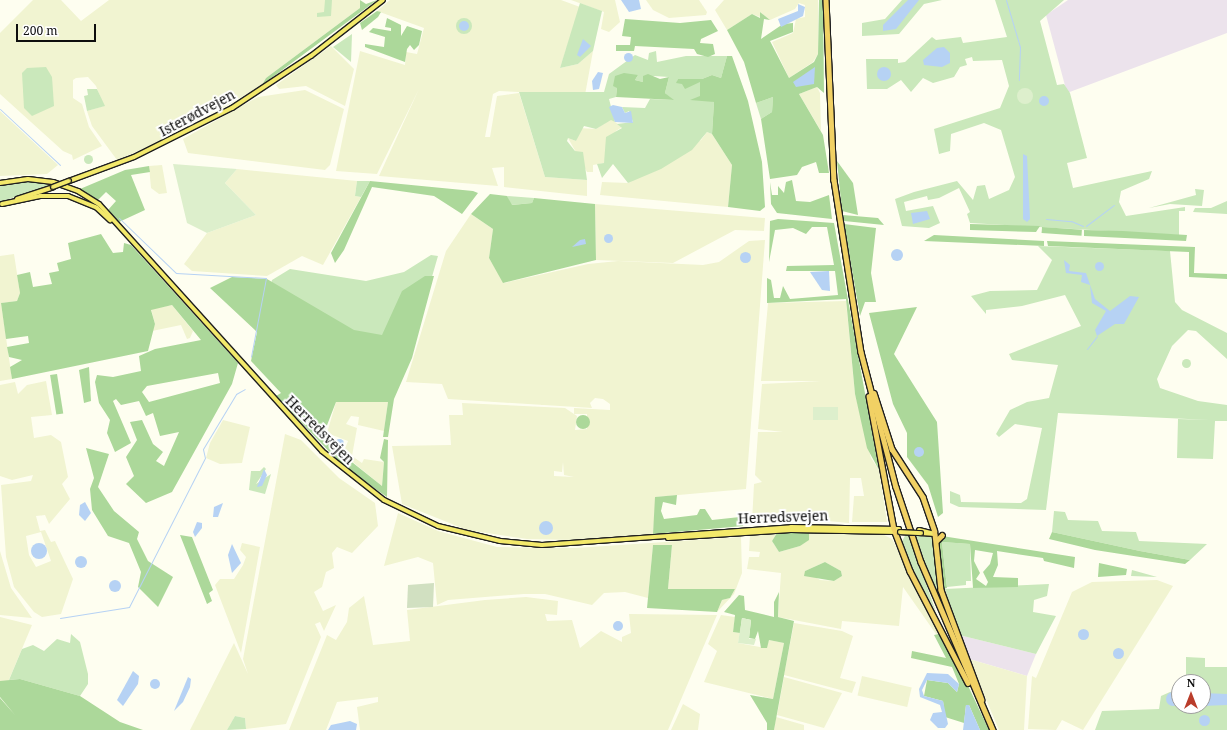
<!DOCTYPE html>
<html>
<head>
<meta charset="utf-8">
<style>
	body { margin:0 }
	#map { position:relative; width:1227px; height:730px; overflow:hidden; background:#fefef0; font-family:"Noto Serif",serif }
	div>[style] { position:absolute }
	.industrial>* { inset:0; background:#ece3ec }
	.farmland>* { inset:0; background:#f1f4d1; transform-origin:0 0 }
	.green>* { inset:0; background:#cae8bb }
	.round { border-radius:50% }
	.forest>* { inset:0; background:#acd89a; transform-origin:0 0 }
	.cemetery>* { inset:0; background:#d1e0c1 }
	.pitch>* { inset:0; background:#ddefcc; transform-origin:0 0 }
	.water>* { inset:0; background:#b6d2f4 }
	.stream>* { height:1px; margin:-0.5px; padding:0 0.5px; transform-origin:0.5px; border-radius:0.5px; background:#b6d2f4 }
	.roads { filter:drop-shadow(1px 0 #1f1f1f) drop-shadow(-1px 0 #1f1f1f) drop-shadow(0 1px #1f1f1f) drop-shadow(0 -1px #1f1f1f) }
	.primary>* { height:4px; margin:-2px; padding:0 2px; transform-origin:2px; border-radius:2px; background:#f3e96b }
	.trunk>* { height:4.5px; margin:-2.25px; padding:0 2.25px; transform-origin:2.25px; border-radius:2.25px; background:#f1d164 }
	.bridges { filter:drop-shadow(1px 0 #1f1f1f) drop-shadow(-1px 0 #1f1f1f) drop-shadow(0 1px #1f1f1f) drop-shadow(0 -1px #1f1f1f) }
	.primary-bridge>* { height:4px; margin:-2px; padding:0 2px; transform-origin:2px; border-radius:2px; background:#f3e96b }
	span { translate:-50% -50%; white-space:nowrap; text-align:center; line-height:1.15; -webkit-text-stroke:4px #fff; paint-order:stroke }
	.street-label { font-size:14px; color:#0e0e0e }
	.north { position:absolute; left:1171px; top:674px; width:40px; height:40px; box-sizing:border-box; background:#fff; border:1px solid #9f9f9f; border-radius:50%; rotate:0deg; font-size:11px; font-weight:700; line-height:16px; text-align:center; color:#0e0e0e }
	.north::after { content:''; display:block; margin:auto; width:14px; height:18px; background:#ba3d2b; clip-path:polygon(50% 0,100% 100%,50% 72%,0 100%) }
	.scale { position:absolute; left:16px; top:24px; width:80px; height:18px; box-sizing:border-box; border:2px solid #0e0e0e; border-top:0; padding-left:5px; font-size:12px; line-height:14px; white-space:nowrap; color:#0e0e0e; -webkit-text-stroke:3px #fff; paint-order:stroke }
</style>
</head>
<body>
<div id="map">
	<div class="industrial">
		<div style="clip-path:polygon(1068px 0,1227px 0,1227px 33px,1067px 93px,1046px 15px)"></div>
		<div style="clip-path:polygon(959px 635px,1036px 654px,1027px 676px,969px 659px)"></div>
	</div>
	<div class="farmland">
		<div style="clip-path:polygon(33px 0,61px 0,81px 21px,109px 0,360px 0,360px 8px,266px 78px,262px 85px,221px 109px,211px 103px,208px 112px,171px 128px,166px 139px,117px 160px,92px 126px,87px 111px,104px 106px,96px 86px,88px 77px,76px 78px,73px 80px,73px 98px,82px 104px,89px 127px,102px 146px,73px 160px,72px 155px,63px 151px,0 94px,0 33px)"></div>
		<div style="clip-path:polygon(390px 0,561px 0,580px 7px,560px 68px,578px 64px,593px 51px,585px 95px,499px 91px,493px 94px,485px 137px,490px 137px,497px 96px,519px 93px,545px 177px,587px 180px,587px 196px,504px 187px,504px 167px,492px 168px,498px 186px,379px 176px,419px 89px,377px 174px,336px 171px,360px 51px,405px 65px,406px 52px,417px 54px,424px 28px,377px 11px)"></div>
		<div style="clip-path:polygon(571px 0,615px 0,620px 22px,609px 32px,601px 29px,604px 12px)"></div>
		<div style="clip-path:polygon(646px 0,699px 0,707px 12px,706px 15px,669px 18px,653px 10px)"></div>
		<div style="clip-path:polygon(724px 0,818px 0,818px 54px,813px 62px,789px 78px,772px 42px,793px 33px,796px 19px,805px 17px,805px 5px,799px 3px,795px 9px,770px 20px,760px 12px,760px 17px,752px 14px,727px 30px,715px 10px)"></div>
		<div style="clip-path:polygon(331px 46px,354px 69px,345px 106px,306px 86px,279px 89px,276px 85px)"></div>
		<div style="clip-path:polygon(817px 87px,820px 93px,821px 131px,799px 94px)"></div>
		<div style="clip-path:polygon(305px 90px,344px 109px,330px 165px,325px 170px,188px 153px,183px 139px,258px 97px)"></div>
		<div style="clip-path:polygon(0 111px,58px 165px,47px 174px,0 176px)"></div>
		<div style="clip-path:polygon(611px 119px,622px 127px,616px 131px,604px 163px,593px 165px,593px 172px,587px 172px,568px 138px,576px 141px,580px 128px,596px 129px)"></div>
		<div style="clip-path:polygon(707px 132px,712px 134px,732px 165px,728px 207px,600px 195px,602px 182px,628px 183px,701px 140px)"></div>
		<div style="clip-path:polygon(162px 165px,167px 193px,159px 194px,151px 188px,149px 166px)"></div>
		<div style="clip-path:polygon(237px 169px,357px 181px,355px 196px,361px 197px,323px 265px,302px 256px,267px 276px,192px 271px,184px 264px,207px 233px,256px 215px,225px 183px)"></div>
		<div style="clip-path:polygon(595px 204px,765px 218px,764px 231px,735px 230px,673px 263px,596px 260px)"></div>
		<div style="clip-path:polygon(evenodd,471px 214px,493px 229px,489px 258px,504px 283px,588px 264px,618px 261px,703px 265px,719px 262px,749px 241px,765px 240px,746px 489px,656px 497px,653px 534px,574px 540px,527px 539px,467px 530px,402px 504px,392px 446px,451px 445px,449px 415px,463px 415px,462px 403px,565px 408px,577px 416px,575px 430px,587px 429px,587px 414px,574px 414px,574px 408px,610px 410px,610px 404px,603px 399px,595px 398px,590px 403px,592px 408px,448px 399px,442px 384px,406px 382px,446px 251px,471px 214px,563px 462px,564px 475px,574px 477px,554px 476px,554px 471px,562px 472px,563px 462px)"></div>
		<div style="clip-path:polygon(14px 254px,20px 293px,17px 301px,1px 303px,12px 379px,0 381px,0 256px)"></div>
		<div style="clip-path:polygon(846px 301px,855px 394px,871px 458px,879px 470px,887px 522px,852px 522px,854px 496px,864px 496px,861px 478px,850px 478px,849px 523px,786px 517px,752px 522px,754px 484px,762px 482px,755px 475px,758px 432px,783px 432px,758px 429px,762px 384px,821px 381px,761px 381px,768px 303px)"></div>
		<div style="clip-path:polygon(172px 305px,193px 331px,190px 338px,187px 339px,181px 325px,152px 331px,155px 324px,151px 309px)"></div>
		<div style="clip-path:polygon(evenodd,46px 381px,52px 415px,31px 417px,34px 438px,51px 435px,61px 442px,68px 477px,62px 484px,70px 499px,49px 524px,45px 515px,36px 516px,40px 531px,45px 530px,51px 542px,55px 541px,73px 579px,61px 614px,42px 617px,34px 612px,14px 587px,6px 557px,1px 485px,31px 481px,33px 475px,12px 480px,0 476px,0 385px,15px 382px,18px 394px,27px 385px,46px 381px,41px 532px,51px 561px,36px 567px,29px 555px,26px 536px,41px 532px)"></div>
		<div style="clip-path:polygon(336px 402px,388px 402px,384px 431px,358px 425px,359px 417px,351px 416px,346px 424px,357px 428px,352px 456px,362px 463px,364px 459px,384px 462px,382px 486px,343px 454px,348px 441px,327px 433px)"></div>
		<div style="clip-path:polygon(223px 420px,250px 427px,242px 463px,220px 464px,206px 458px,210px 443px)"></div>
		<div style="clip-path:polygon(285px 434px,301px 440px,339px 478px,375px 503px,378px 526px,352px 553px,337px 547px,332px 553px,334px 568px,326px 572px,322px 587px,314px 592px,323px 611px,336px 605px,324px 631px,320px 622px,315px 624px,321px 637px,286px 724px,246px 729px,245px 718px,235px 716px,227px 730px,190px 730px,234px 643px,248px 674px,243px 659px)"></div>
		<div style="clip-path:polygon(398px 513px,438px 531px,497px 547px,575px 548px,741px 537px,742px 573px,734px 594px,717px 612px,722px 600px,730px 598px,735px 589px,668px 589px,672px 545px,653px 545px,648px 598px,625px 592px,604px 593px,592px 605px,545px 594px,524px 594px,448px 600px,437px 605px,433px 563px,418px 557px,384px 566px)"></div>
		<div style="clip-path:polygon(evenodd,809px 532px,884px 535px,892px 539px,940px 633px,936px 634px,903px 587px,899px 626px,842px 621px,841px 629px,778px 617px,781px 573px,747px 569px,749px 557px,759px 557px,760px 552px,749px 551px,750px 535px,777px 533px,772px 541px,779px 552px,800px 546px,809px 532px,825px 562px,841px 571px,842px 576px,834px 581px,820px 580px,805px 571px,825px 562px)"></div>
		<div style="clip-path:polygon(242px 543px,260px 547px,241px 653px,215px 585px,220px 579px,234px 579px,243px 565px,246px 557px,240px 550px)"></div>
		<div style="clip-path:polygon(0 551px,11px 588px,32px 618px,0 615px)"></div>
		<div style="clip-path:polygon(1157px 580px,1173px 586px,1083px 730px,1062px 720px,1056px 730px,1028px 729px,1032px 676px,1036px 678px,1072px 592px,1092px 582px)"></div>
		<div style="clip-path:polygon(364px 596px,373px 645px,410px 641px,407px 610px,485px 600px,526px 597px,558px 601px,557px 615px,545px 614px,547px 621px,572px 620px,580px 648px,601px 631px,622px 642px,622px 637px,631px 633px,629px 614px,717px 615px,668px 730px,360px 730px,357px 707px,378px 702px,378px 697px,337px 702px,326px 730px,289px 730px,327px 635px,336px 640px,347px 622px,349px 608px)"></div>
		<div style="clip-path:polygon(721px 615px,735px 617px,733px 632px,740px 633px,738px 643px,766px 648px,769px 640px,784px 643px,773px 699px,704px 682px,717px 651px,708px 644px)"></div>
		<div style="clip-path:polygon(0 617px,32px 625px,8px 682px,0 681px)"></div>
		<div style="clip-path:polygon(794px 623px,842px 631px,853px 636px,840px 678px,856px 682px,852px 693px,784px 675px)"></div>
		<div style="clip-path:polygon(969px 659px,1027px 676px,1024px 730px,999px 730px)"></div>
		<div style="left:862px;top:676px;width:51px;height:20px;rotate:13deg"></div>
		<div style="clip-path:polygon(784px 677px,842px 693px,824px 728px,777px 715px)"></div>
		<div style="clip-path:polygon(683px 704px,700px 714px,698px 730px,671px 730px)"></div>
		<div style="clip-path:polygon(776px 717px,804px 725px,804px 730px,774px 730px)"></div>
	</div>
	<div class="green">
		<div style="clip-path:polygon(325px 0,332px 0,331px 16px,317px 17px,317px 13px,324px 12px)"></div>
		<div style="clip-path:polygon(902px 0,942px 0,924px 4px,899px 34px,862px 36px,862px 23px,885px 19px)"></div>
		<div style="clip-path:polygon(995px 0,1064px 0,1040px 21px,1057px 85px,1064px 84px,1070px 93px,1087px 158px,1067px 163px,1073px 188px,1152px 171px,1149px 179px,1121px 191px,1119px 202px,1126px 216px,1185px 207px,1185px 211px,1179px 211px,1179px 235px,970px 223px,967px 214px,970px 212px,959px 188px,939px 198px,928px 200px,927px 196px,904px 202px,906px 211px,933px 206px,940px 223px,929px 228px,902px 226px,895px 199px,914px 192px,957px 181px,973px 200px,977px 186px,985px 185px,989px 199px,1009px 190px,1015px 177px,1001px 130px,984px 123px,951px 134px,950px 151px,939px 154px,934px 129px,1000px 108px,1009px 86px,1002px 60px,973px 61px,972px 57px,965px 59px,967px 65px,960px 67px,954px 77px,933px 83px,923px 78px,911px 92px,901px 80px,887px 89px,867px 89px,866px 59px,898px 59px,898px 63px,905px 62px,932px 37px,936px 40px,961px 37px,963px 43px,1007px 37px)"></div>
		<div style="clip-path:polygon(580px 3px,602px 11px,593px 51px,578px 64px,560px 68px)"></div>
		<div class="round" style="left:456px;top:18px;width:16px;height:16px"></div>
		<div style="clip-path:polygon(352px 34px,351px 62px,333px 47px)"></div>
		<div style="clip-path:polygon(656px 51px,657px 62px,686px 56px,727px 56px,721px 78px,712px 75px,702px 79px,678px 79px,677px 83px,700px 82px,700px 96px,714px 102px,712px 134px,707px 132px,692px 150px,661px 169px,628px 183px,613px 164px,602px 178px,597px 164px,604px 163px,606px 137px,622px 128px,617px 124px,633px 122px,629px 111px,625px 113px,622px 107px,645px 108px,650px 99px,673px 100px,665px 93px,669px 77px,654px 76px,643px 82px,635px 80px,638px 75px,617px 88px,616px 97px,609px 99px,615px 122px,611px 120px,596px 129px,584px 126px,576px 141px,568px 138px,567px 141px,575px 151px,583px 152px,587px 180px,545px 177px,519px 92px,604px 92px,609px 74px,635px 55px,648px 60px,649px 53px)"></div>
		<div style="clip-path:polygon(46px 67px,52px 77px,54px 106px,32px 116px,24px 108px,22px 73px,27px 68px)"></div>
		<div style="clip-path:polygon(87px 89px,97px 89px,105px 106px,87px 111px,84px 96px,88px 95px)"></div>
		<div style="clip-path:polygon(773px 97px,772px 112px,761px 119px,756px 103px)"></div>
		<div class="round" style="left:83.5px;top:154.5px;width:9px;height:9px"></div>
		<div style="clip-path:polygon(28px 181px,51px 185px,0 202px,0 186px)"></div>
		<div style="clip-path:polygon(357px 181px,370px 181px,361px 197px,355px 196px)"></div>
		<div style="clip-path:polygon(1195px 189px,1204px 190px,1202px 206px,1170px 204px,1149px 208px,1196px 195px)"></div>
		<div style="clip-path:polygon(507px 196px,534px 198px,532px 203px,511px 205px)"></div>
		<div style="clip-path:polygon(1227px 201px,1227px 214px,1193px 212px,1195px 208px,1211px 208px)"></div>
		<div style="clip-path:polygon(1038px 246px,1170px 251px,1175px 302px,1182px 310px,1227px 333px,1227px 359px,1196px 331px,1188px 330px,1172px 346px,1157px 379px,1160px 388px,1198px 401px,1227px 405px,1227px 421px,1215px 421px,1213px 459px,1177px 458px,1178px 419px,1210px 420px,1058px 413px,1046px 510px,959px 507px,950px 503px,950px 491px,960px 495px,961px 502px,1021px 503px,1027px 499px,1042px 428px,1015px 424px,999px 437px,996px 434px,1010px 410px,1027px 402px,1049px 398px,1058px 365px,1012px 360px,1009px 354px,1081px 326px,1065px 295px,1022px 306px,986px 310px,986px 314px,971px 296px,990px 291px,1037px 290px,1052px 260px)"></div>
		<div style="clip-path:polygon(431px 255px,438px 256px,403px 377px,255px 362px,272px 280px,290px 269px,366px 281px,404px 272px)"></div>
		<div class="round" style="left:1181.5px;top:358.5px;width:9px;height:9px"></div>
		<div style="clip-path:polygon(264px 467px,266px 469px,256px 484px,271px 474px,265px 494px,249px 490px,251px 471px,260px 471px)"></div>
		<div style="clip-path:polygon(1054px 511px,1065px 512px,1068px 520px,1098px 521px,1102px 531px,1136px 532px,1139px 541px,1207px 544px,1190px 560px,1140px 551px,1052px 532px)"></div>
		<div style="clip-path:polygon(906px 534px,909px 536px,936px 612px,907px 560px,901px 543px)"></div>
		<div style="clip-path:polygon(915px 535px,932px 537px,942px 604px,934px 589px)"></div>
		<div style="clip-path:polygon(942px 542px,970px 544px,971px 581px,966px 581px,966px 585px,947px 587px)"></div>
		<div style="clip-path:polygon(1132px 570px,1157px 577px,1131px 576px)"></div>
		<div style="clip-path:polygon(1049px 584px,1047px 596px,1034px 600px,1033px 612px,1056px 616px,1036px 654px,959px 635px,945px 589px)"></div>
		<div style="clip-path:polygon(71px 634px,80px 642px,88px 674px,88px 684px,80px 696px,20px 679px,9px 680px,22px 649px,33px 645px,44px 651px,57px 639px,70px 643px)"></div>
		<div style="clip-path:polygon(1186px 657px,1205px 658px,1205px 667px,1227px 667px,1227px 730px,1095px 730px,1102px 711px,1159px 709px,1161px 696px,1170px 692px,1179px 691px,1179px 706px,1203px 706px,1203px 682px,1186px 682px)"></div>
		<div style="clip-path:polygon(235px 716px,245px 718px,246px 729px,227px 730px)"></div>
	</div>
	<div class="forest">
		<div style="clip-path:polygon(360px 0,366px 4px,377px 0,262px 85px,266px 78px,360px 8px)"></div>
		<div style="clip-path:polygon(819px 0,823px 0,824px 93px,817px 87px,799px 94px,823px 135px,829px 173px,819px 173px,816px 162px,802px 167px,797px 175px,770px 179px,761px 119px,772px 112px,773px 97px,756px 103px,744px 62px,727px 30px,752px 14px,760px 18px,760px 12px,770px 20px,764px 19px,761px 39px,783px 24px,793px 23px,793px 32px,770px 41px,789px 78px,814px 62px,818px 54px)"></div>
		<div style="clip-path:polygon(377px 11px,381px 12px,378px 17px,362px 30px,360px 23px)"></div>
		<div style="clip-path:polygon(387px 18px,401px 25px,401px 36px,407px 26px,422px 31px,419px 45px,414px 50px,410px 45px,407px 49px,405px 62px,365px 47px,365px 44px,384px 47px,385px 37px,369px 32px,373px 28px,391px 31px,391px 28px,385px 27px)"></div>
		<div style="clip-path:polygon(625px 19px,680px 23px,711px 20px,718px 31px,701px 39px,700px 43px,713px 44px,715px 54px,708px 57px,697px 54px,694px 49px,635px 46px,634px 51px,616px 51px,616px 45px,630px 45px,631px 37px,622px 36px)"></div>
		<div style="clip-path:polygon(727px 56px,732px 56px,748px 101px,762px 162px,765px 207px,760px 211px,728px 207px,732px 165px,712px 134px,714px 102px,690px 100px,700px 96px,700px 82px,685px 89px,682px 84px,676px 83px,678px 79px,702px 79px,712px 75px,721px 78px)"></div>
		<div style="clip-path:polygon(624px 73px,638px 75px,635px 80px,643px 82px,643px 76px,648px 74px,660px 79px,669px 77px,665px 93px,674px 100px,616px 97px,617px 88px,613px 86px,615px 76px)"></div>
		<div style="clip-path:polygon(837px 161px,853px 183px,858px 215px,842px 211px)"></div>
		<div style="clip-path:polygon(149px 166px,150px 172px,131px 175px,145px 210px,119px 222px,108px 210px,116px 201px,106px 192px,98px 200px,80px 189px,125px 170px)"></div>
		<div style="clip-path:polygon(792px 180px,796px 201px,810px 202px,829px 195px,832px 219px,777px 213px,771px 204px,770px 182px,772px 195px,778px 195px,778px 186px,784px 193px,786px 182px)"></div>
		<div style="clip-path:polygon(370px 181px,473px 191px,478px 193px,462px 214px,434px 196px,372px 187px,344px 250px,335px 263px,331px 253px)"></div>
		<div style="clip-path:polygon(490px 194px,507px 196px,512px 205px,532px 203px,534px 198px,595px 204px,596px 260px,503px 283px,489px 258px,493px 229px,471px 214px)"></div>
		<div style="clip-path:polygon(843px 215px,878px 218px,884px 225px,844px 221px)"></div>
		<div style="clip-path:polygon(778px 219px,834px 223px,879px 470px,867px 448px,855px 394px,846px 299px,767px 303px,767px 278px,771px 280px,774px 298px,780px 298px,783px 286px,790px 299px,838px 295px,835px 271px,786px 271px,787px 266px,834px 265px,827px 227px,812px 227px,806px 234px,793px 228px,775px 230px,769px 262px,770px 221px)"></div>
		<div style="clip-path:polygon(844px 224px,876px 228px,871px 273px,876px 302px,865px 302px,860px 316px)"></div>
		<div style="clip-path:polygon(970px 224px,1007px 225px,1040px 226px,1036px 232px,970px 230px)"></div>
		<div style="left:1042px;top:227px;width:40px;height:6px;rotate:4deg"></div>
		<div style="clip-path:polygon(1084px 230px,1123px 231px,1187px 235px,1186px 241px,1084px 236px)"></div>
		<div style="clip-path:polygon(evenodd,101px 234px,113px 253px,123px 252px,124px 243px,131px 245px,238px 363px,232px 384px,172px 492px,146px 503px,126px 484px,134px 476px,126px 457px,137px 440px,130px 422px,142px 420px,153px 444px,163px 452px,156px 461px,164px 466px,179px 432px,160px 436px,153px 413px,146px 416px,139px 401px,121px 405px,116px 399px,113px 401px,131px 443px,115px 452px,107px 433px,110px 420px,99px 403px,95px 382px,97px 375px,113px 377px,141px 371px,139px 356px,155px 349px,201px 340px,172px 305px,151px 310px,155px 324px,148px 351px,12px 379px,10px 367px,22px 360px,9px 357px,7px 347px,29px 343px,28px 336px,6px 339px,1px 303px,17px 301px,20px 293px,17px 275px,30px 272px,33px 287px,52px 284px,49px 273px,59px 271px,57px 263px,71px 259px,68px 243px,101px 234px,218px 373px,220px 383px,149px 402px,142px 392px,147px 386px,218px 373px)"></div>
		<div style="clip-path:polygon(934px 235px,1044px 241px,1044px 246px,924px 241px)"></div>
		<div style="clip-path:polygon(1047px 241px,1195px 247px,1194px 273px,1227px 274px,1227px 279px,1189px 277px,1189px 252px,1048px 246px)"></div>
		<div style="clip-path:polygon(425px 276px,434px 276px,412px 358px,394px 399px,388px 437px,383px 437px,388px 402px,336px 402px,324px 433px,333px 447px,382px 486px,384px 462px,380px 458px,384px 439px,388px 440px,387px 497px,344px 467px,276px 396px,281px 393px,251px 361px,257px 332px,210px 288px,232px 277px,267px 279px,354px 330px,382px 335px,402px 291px)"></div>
		<div style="clip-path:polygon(917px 307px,894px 354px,937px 422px,943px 513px,938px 517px,928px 485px,907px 457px,907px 433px,893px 404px,869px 313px)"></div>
		<div style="clip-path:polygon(89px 367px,91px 401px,84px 403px,79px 370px)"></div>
		<div style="left:57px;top:374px;width:40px;height:7px;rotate:81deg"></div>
		<div class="round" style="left:576px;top:415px;width:14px;height:14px"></div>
		<div style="clip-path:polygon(86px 448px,109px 454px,98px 487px,114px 511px,139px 532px,137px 539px,148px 561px,173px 577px,158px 607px,138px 587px,141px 572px,129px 543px,108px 536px,92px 510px,90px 489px,94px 478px)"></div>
		<div style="clip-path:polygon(677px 495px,676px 505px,663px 502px,661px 511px,664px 519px,697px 515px,700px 509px,705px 509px,712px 520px,740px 517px,746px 513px,743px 526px,653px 534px,655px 497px)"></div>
		<div style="clip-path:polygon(809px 532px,809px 540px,800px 546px,779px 552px,772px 541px,777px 533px)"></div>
		<div style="clip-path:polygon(1052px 532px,1140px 551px,1190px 560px,1185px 564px,1095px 550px,1049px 539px)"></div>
		<div style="clip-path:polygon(180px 535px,192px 537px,213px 590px,209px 593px,212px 601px,207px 604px)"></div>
		<div style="clip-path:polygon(evenodd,942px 536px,1075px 557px,1074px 568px,1044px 561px,1043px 558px,997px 551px,998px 565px,993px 577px,1018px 578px,1018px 587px,973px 588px,970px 544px,942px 542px,947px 588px,942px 589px,938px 542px,942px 536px,975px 550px,993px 553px,990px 564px,983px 572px,988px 582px,986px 586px,976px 579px,980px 573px,974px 561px,975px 550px)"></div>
		<div style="clip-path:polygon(653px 545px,672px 545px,668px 589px,735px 589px,730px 598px,722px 600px,717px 612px,647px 608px)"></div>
		<div style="clip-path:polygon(825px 562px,841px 571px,842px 576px,834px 581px,804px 576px,805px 571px)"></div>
		<div style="clip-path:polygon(1099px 563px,1127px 569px,1126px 575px,1098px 577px)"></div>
		<div style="clip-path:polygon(779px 592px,778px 617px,794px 621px,774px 730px,767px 730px,767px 723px,750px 695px,773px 699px,784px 643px,769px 640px,767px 648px,761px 648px,758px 631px,755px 639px,749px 638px,751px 620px,742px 618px,740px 633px,733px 632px,735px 615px,724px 612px,739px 595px,744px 596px,745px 610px,774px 617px,774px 602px)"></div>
		<div style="clip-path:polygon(943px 633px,989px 730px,980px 730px,969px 705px,966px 705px,964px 723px,945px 717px,943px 701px,924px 696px,927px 680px,948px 683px,957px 692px,959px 684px,952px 667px,911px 658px,912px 651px,946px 658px,934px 635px)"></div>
		<div style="clip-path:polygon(20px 679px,80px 696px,120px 722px,143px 730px,0 730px,0 698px,15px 715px,0 697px,0 681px)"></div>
	</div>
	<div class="cemetery">
		<div style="clip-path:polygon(434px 583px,433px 607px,407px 608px,408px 585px)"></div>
	</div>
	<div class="pitch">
		<div class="round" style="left:1017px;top:88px;width:16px;height:16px"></div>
		<div style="clip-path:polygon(173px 164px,237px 169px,225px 183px,256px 215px,207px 233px,187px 223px)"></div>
		<div style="left:813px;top:407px;width:25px;height:13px"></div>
		<div style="clip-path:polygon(742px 618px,751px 620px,749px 639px,756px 639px,754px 645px,738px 643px)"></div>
	</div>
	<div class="water">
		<div style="clip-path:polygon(621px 0,639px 0,641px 9px,629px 12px)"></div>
		<div style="clip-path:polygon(908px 0,919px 0,896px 29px,883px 31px,883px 25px)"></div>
		<div style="clip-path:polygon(798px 4px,805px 7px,803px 16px,781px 27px,778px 19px,798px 11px)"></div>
		<div class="round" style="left:459px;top:21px;width:10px;height:10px"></div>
		<div style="clip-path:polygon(583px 39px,591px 46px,580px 57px,577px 55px)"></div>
		<div style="clip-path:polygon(944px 47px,950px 53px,950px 63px,942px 67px,924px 65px,923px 60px,937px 48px)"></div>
		<div class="round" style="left:623.5px;top:52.5px;width:9px;height:9px"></div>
		<div class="round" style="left:877px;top:67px;width:14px;height:14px"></div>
		<div style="clip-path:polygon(815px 67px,814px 84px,796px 87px,793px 82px)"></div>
		<div style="clip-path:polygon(598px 72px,603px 73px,599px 89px,593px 90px,592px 81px)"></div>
		<div class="round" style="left:1039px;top:96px;width:10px;height:10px"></div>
		<div style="clip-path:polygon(613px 105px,622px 107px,625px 113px,631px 111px,633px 123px,615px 122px,609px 107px)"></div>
		<div style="clip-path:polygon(1023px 154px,1027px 156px,1030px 219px,1027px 222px,1023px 219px)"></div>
		<div style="clip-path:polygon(927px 211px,930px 219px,913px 224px,911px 213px)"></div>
		<div class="round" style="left:603.5px;top:233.5px;width:9px;height:9px"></div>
		<div style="clip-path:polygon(585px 239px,586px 244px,572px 247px,580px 240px)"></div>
		<div class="round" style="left:891px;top:249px;width:12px;height:12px"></div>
		<div class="round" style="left:739.5px;top:251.5px;width:11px;height:11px"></div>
		<div style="clip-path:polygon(1064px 260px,1070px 265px,1069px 271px,1086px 273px,1095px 299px,1110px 311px,1130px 296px,1139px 297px,1124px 324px,1115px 324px,1097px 336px,1095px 330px,1106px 311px,1092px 303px,1090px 285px,1081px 282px,1082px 275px,1066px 273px)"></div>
		<div class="round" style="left:1094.5px;top:261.5px;width:9px;height:9px"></div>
		<div style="clip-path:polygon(829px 271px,830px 291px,822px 290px,810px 272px)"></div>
		<div class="round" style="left:334.5px;top:438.5px;width:9px;height:9px"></div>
		<div class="round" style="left:914px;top:447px;width:10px;height:10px"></div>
		<div style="clip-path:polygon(264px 469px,267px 475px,262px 486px,257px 487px)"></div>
		<div style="clip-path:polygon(85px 502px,91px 513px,85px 521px,79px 515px,80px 505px)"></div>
		<div style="clip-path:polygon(223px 503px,218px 517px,213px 517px,214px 507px)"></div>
		<div class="round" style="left:539px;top:521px;width:14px;height:14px"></div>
		<div style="clip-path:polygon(197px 522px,202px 523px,202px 528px,195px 537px,193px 532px)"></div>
		<div class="round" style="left:31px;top:543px;width:16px;height:16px"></div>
		<div style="clip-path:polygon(232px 544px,241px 563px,232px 573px,228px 555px)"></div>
		<div class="round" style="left:75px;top:556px;width:12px;height:12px"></div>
		<div class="round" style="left:109px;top:580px;width:12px;height:12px"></div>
		<div class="round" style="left:613px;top:621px;width:10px;height:10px"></div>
		<div class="round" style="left:1077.5px;top:628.5px;width:11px;height:11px"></div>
		<div class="round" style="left:1112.5px;top:647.5px;width:11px;height:11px"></div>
		<div style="clip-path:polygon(133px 671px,139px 676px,138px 684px,123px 706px,117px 700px)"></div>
		<div style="clip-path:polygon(927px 673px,948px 674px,959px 684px,957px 692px,948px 683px,927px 680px,922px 690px,924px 696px,943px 701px,948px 724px,945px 728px,938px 728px,930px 720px,933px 713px,942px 712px,940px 705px,920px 697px,919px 689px)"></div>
		<div style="clip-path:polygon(188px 677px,191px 679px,190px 687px,183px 702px,174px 711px)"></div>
		<div class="round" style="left:150px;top:679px;width:10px;height:10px"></div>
		<div class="round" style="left:1166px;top:692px;width:14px;height:14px"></div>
		<div style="clip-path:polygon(1203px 693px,1227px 694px,1227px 705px,1202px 706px,1183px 706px,1203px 706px)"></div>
		<div style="clip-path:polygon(966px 705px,969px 705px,980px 730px,963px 730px)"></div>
		<div class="round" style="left:1198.5px;top:714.5px;width:11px;height:11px"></div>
		<div style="clip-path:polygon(350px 721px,357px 724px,356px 730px,328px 730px,331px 725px)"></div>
	</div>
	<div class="stream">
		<div style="left:1006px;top:0;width:49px;rotate:73.4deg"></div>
		<div style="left:1020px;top:47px;width:33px;rotate:92deg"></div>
		<div style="left:0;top:109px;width:82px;rotate:43deg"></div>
		<div style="left:119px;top:218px;width:79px;rotate:44deg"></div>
		<div style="left:176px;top:273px;width:90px;rotate:3.2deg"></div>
		<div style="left:266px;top:278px;width:80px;rotate:100.8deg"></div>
		<div style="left:1046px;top:219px;width:25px;rotate:5deg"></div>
		<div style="left:1071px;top:221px;width:13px;rotate:23deg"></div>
		<div style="left:1086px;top:226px;width:35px;rotate:-37deg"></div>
		<div style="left:1087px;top:349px;width:16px;rotate:-52deg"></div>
		<div style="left:60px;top:618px;width:70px;rotate:-9.1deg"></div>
		<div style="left:129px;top:607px;width:167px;rotate:-63deg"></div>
		<div style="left:205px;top:458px;width:9px;rotate:-103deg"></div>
		<div style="left:203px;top:449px;width:64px;rotate:-59deg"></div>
		<div style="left:236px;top:394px;width:10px;rotate:-29deg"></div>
	</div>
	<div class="roads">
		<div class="primary">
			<div style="left:69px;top:181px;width:69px;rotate:-20.3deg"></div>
			<div style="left:134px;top:157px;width:110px;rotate:-26.6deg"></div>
			<div style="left:232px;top:108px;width:95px;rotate:-33.4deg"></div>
			<div style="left:311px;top:56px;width:91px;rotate:-37.9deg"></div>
			<div style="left:0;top:183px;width:28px;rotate:-8deg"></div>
			<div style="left:28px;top:179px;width:25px;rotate:7deg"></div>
			<div style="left:53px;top:182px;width:27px;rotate:20deg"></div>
			<div style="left:78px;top:191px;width:25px;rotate:32deg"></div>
			<div style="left:99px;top:204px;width:333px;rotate:47.9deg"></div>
			<div style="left:322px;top:451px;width:79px;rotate:38.3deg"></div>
			<div style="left:384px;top:500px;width:60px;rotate:25.7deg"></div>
			<div style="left:438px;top:526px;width:64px;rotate:13.6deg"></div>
			<div style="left:500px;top:541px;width:42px;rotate:5.4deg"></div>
			<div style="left:542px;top:545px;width:250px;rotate:-4.1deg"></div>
			<div style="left:791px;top:527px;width:108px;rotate:1.1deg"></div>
			<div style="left:17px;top:199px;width:38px;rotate:-18deg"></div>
			<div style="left:2px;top:204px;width:40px;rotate:-12deg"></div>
			<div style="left:41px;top:196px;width:27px"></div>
			<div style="left:68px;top:196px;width:31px;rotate:22deg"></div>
			<div style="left:97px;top:208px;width:18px;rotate:43deg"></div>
			<div style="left:919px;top:530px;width:16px;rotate:14deg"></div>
			<div style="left:935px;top:534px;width:14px;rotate:-176deg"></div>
			<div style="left:668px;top:538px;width:123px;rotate:-3.7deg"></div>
			<div style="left:791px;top:530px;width:106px;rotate:1.1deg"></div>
		</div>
		<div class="trunk">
			<div style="left:826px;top:0;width:180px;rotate:87.5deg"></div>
			<div style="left:834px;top:180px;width:174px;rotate:81.1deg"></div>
			<div style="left:861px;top:352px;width:139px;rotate:75.5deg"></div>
			<div style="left:896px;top:487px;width:79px;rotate:71.6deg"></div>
			<div style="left:921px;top:562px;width:183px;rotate:66.8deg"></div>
			<div style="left:874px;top:393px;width:59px;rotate:72.2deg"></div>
			<div style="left:892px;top:449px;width:57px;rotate:57.1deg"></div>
			<div style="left:923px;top:497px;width:36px;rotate:71deg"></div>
			<div style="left:869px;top:396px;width:135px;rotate:79.4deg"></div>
			<div style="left:895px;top:532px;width:42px;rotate:69deg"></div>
			<div style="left:910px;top:571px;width:126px;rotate:62.6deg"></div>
			<div style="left:935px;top:534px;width:56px;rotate:83.9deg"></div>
			<div style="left:941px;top:590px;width:117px;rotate:69.6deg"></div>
			<div style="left:936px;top:541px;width:8px;rotate:-45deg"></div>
		</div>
	</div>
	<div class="bridges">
		<div class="primary-bridge">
			<div style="left:53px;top:187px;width:17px;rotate:-21deg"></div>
			<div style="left:900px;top:532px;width:21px;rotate:3deg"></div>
		</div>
	</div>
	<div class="street-label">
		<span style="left:197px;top:113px;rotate:-28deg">Isterødvejen</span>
		<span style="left:320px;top:430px;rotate:45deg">Herredsvejen</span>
		<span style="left:783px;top:517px;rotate:-2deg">Herredsvejen</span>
	</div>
	<div class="north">N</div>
	<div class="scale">200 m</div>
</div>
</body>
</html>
